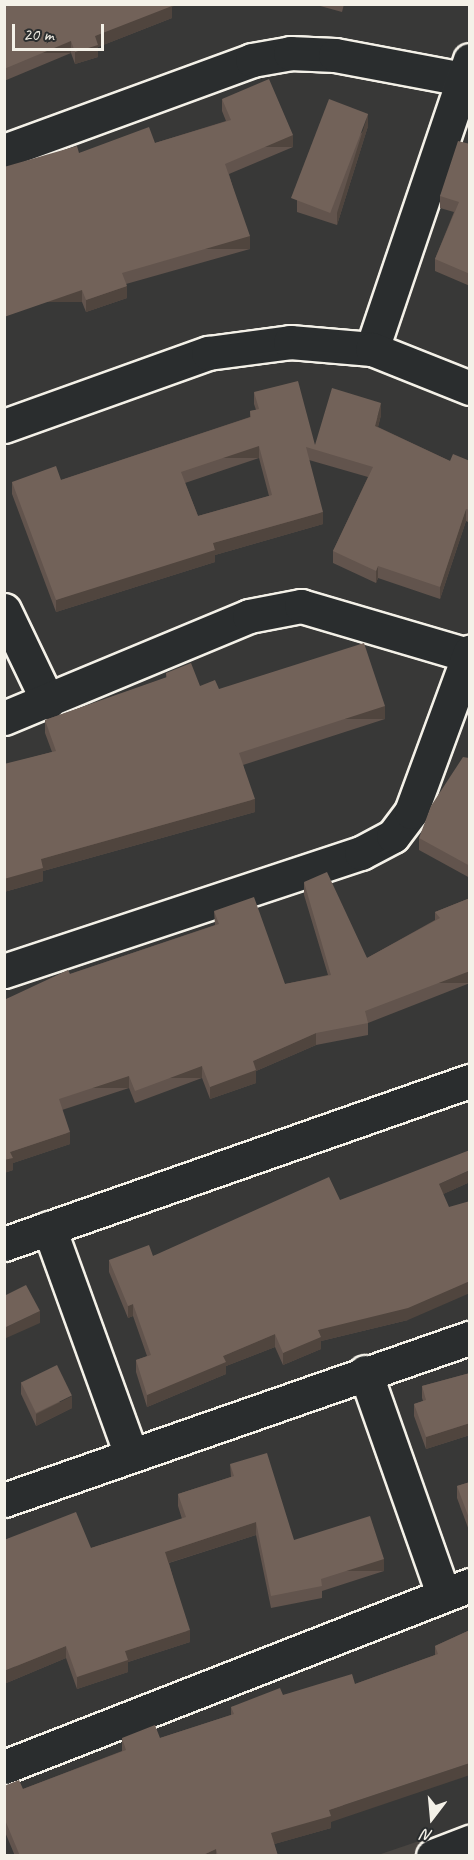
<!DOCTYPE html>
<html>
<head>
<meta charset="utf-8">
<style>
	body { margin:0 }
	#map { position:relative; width:474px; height:1860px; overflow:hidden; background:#383837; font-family:Caveat,sans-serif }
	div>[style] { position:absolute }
	.built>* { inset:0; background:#494541 }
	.roads { filter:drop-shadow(2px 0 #f4f1e8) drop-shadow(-2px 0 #f4f1e8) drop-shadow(0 2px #f4f1e8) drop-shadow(0 -2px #f4f1e8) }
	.street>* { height:33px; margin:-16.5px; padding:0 16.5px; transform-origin:16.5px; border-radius:16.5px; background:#2a2d2e }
	.wall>* { inset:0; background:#62544d }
	.shaded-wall>* { inset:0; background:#50453e; transform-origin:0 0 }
	.building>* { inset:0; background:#726259; transform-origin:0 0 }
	span { translate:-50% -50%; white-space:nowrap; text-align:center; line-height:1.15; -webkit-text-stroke:4.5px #2a2d2e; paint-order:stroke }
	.frame { position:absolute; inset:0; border:6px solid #f4f1e8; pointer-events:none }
	.north { position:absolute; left:402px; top:1788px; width:60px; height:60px; -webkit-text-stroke:4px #2a2d2e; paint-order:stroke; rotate:196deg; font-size:16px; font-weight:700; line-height:24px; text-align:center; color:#f4f1e8 }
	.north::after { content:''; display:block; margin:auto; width:21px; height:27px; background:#f4f1e8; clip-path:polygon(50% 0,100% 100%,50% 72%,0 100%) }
	.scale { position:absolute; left:12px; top:24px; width:92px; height:27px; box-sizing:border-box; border:3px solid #f4f1e8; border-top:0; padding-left:8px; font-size:18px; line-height:21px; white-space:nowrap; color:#f4f1e8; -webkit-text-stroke:4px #2a2d2e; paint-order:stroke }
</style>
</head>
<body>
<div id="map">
	<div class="built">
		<div style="clip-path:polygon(469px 1824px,469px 1855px,378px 1855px)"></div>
	</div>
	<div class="roads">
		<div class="street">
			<div style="left:4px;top:151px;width:264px;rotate:-20.1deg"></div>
			<div style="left:252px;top:60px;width:39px;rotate:-10deg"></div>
			<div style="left:290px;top:53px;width:45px;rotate:2.5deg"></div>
			<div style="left:335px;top:55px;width:130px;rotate:10.6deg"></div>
			<div style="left:372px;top:349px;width:305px;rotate:-71.3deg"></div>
			<div style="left:4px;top:426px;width:217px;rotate:-19.7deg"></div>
			<div style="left:208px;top:353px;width:83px;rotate:-7.6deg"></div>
			<div style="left:290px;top:342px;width:82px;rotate:4.9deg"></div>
			<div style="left:372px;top:349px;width:105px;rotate:21.7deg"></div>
			<div style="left:4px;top:610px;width:102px;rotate:64.4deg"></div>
			<div style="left:4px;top:718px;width:265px;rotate:-22.6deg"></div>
			<div style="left:249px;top:616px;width:53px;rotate:-10.9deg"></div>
			<div style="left:301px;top:606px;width:174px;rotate:16.4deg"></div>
			<div style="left:4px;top:971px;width:376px;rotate:-18.3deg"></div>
			<div style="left:361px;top:853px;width:36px;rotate:-28deg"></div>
			<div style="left:393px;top:836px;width:30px;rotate:-53deg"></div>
			<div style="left:411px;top:812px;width:171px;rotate:-69.8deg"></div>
			<div style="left:49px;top:1228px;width:241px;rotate:70.1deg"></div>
			<div style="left:4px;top:1244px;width:494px;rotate:-19.3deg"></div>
			<div style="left:365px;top:1372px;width:235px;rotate:70.6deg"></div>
			<div style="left:4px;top:1500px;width:493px;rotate:-19.2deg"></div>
			<div style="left:4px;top:1767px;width:500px;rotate:-21.33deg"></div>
			<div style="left:433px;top:1856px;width:40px;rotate:-21deg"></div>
		</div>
	</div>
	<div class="wall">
		<div style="clip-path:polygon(4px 4px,172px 7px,172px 18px,98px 47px,98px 57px,75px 64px,71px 53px,4px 81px)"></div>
		<div style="clip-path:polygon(313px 4px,344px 4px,342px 12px)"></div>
		<div style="clip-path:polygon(222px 99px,293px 147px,229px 174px,250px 249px,126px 284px,127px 298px,86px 312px,82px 302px,79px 153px,155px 143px,226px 121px,222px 111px)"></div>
		<div style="clip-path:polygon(368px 126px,337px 225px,297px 212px,297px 200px)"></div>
		<div style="clip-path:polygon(470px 144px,470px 286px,435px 271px,435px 259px,454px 212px,440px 208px,440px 196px)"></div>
		<div style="clip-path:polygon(evenodd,254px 392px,315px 445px,381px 415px,378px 427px,450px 461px,470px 461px,470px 523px,466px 521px,440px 599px,378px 578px,376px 583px,333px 563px,333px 551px,368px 477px,309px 460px,323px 524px,215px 555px,215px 562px,56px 612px,12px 494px,12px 482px,61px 480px,250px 417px,250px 411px,256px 410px,254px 404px,254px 392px,259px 458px,269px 496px,198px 516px,185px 483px,259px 458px)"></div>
		<div style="clip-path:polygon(166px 673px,200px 686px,385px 719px,243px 765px,255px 812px,43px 871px,43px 881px,4px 892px,4px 765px,52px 752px,45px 733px,45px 720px,166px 678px)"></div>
		<div style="clip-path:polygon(470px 756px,470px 878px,419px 850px,419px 838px)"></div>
		<div style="clip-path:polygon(304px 882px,367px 958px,435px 920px,435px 912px,470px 898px,470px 983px,368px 1023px,368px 1035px,316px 1045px,256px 1071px,256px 1083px,210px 1099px,202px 1078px,135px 1103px,129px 1088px,62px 1110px,70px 1144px,13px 1163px,13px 1170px,4px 1173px,4px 1000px,70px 974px,215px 925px,214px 911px,285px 984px,328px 975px,304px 895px)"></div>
		<div style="clip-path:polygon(470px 1182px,443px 1194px,408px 1320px,321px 1341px,321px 1349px,283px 1365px,275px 1347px,226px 1366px,226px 1374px,147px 1407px,136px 1372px,136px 1360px,147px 1356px,133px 1316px,128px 1318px,109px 1272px,109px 1260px,153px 1256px,340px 1200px)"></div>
		<div style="clip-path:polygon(470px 1373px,470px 1435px,426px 1449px,414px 1416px,414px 1404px,423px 1401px,422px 1398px,422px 1386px)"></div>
		<div style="clip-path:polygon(21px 1382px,72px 1408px,36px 1426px,21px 1394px)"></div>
		<div style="clip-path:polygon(230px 1464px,294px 1540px,384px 1571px,322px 1591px,322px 1598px,271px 1608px,256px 1535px,169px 1563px,190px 1642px,128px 1662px,128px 1672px,77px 1689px,66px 1658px,4px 1684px,91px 1548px,182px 1519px,178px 1506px,178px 1494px,231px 1477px)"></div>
		<div style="clip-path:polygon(470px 1482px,470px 1533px,457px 1498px,457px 1486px)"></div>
		<div style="clip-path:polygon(470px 1630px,331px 1822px,331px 1828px,274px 1844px,278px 1856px,15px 1856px,5px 1832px,4px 1786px,23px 1789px,122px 1751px,122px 1738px,160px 1738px,231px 1715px,231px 1707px,283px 1695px,355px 1684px,435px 1655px,435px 1646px)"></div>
	</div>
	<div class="shaded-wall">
		<div style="clip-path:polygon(168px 4px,178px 4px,172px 7px,172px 18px,98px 47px,98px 57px,75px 64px,75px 52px,95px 36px)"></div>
		<div style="left:71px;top:41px;width:12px;height:73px;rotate:90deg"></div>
		<div style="clip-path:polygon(368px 114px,368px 126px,337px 225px,337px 213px)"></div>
		<div style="left:293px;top:135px;width:12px;height:74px;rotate:90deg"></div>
		<div style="left:250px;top:236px;width:13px;height:133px;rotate:90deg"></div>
		<div style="clip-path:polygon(127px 286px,127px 298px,86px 312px,86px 300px)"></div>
		<div style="left:82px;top:290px;width:12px;height:83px;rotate:90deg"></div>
		<div style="clip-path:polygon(381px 403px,381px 415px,375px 438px,375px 426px)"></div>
		<div style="left:259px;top:446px;width:12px;height:82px;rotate:90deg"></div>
		<div style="clip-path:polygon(466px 509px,466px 521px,440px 599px,440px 587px)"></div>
		<div style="clip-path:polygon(323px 512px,323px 524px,215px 555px,215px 562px,56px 612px,56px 600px,213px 543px)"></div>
		<div style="clip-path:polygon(378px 566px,378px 578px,376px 583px,376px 571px)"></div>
		<div style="left:385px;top:706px;width:13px;height:153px;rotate:90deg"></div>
		<div style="clip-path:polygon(255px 799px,255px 812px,43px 871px,43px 881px,4px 892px,4px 879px,41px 859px)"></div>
		<div style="left:470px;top:971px;width:12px;height:112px;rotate:90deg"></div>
		<div style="clip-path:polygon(316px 1033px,316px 1045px,256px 1071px,256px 1083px,210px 1099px,210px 1087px,253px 1061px)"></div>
		<div style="left:202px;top:1066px;width:12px;height:72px;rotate:90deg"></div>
		<div style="left:129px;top:1076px;width:12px;height:74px;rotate:90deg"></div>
		<div style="clip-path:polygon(70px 1132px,70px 1144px,13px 1163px,13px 1170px,4px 1173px,4px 1160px,10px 1152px)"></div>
		<div style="clip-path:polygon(470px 1170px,470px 1182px,439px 1196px,439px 1184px)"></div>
		<div style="clip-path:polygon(470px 1281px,470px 1293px,408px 1320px,321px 1341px,321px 1349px,283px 1365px,283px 1353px,318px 1330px)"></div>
		<div style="clip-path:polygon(133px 1304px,133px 1316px,128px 1318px,128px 1306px)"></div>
		<div style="clip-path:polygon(40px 1311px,40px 1323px,4px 1339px,4px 1328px)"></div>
		<div style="clip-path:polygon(275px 1334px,275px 1347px,226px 1366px,226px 1374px,147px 1407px,147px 1395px,223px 1356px)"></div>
		<div style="clip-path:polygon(72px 1396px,72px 1408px,36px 1426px,36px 1414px)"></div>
		<div style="clip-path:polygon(470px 1423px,470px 1435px,426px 1449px,426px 1437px)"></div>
		<div style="clip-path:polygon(256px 1522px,256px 1535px,165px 1564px,165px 1552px)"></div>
		<div style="left:384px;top:1559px;width:12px;height:66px;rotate:90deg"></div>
		<div style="clip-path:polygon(190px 1630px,190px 1642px,128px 1662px,128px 1672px,77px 1689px,77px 1677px,125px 1651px)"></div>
		<div style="clip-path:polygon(66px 1646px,66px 1658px,4px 1684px,4px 1671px)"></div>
		<div style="clip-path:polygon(470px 1763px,470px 1775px,331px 1822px,331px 1828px,271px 1845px,271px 1833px,329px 1810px)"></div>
		<div style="clip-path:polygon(216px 1849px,216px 1856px,201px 1856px)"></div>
	</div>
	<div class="building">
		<div style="clip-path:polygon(4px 4px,171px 4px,172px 6px,95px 36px,98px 45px,75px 52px,71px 41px,4px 69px)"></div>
		<div style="clip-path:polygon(269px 79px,293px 135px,225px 164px,250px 236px,122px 273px,127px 286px,86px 300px,82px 290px,4px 317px,4px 167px,77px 146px,79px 153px,149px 127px,155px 143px,231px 120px,222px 99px)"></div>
		<div style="left:329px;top:99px;width:42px;height:106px;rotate:21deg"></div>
		<div style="clip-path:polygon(458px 141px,470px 144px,470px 274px,435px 259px,459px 202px,440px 196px)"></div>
		<div style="clip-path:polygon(evenodd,298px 381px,315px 445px,332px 388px,381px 403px,375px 426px,450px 461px,453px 454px,470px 461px,470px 510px,466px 509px,440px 587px,378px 566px,376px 571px,333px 551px,373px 467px,306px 447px,323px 512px,213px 543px,215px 550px,56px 600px,12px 482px,56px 466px,61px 480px,251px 417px,250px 411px,259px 409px,254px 392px,298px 381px,259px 446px,272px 495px,198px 516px,181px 472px,259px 446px)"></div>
		<div style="clip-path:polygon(364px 643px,385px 706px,239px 753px,255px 799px,41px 859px,43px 868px,4px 879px,4px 764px,56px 751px,45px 720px,167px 677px,166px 673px,191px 663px,200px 686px,215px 680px,219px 689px)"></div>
		<div style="clip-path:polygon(470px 756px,470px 866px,419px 838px,431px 806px,463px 757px,469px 758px)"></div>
		<div style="clip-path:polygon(327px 872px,367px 958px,440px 918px,435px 912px,470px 898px,470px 971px,365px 1011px,368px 1023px,316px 1033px,253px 1061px,256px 1070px,210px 1087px,202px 1066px,135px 1091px,129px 1076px,59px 1099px,70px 1132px,10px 1152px,13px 1158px,4px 1160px,4px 1000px,68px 970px,70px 974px,219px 924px,214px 911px,254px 897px,285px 984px,331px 975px,304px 882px)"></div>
		<div style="clip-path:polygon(470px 1150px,470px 1170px,439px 1184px,449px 1207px,470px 1201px,470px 1281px,408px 1308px,318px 1330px,321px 1337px,283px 1353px,275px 1334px,223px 1356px,226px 1362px,147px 1395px,136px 1360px,151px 1355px,133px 1304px,128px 1306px,109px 1260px,149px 1245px,153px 1256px,329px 1177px,340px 1200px)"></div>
		<div style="clip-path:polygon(26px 1285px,40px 1311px,4px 1328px,4px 1296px)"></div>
		<div style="left:57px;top:1365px;width:34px;height:40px;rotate:64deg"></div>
		<div style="clip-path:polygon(470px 1373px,470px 1423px,426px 1437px,414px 1404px,426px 1400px,422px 1386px)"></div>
		<div style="clip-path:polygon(267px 1453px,294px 1540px,370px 1516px,384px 1559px,321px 1579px,322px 1586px,271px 1596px,256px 1522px,165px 1552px,190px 1630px,125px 1651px,128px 1660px,77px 1677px,66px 1646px,4px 1671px,4px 1540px,76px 1512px,91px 1548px,186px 1517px,178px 1494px,234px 1476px,230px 1464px)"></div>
		<div style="clip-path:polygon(470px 1482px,470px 1521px,457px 1486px)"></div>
		<div style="clip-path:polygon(470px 1630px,470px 1763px,329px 1810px,331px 1816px,271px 1833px,278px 1856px,218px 1856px,216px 1849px,201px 1856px,20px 1856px,5px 1820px,4px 1821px,4px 1786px,19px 1780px,23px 1789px,126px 1750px,122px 1738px,155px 1725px,160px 1738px,234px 1714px,231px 1707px,280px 1688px,283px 1695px,352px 1674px,355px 1684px,438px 1654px,435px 1646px)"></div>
	</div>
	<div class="frame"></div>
	<div class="north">N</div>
	<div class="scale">20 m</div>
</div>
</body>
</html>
